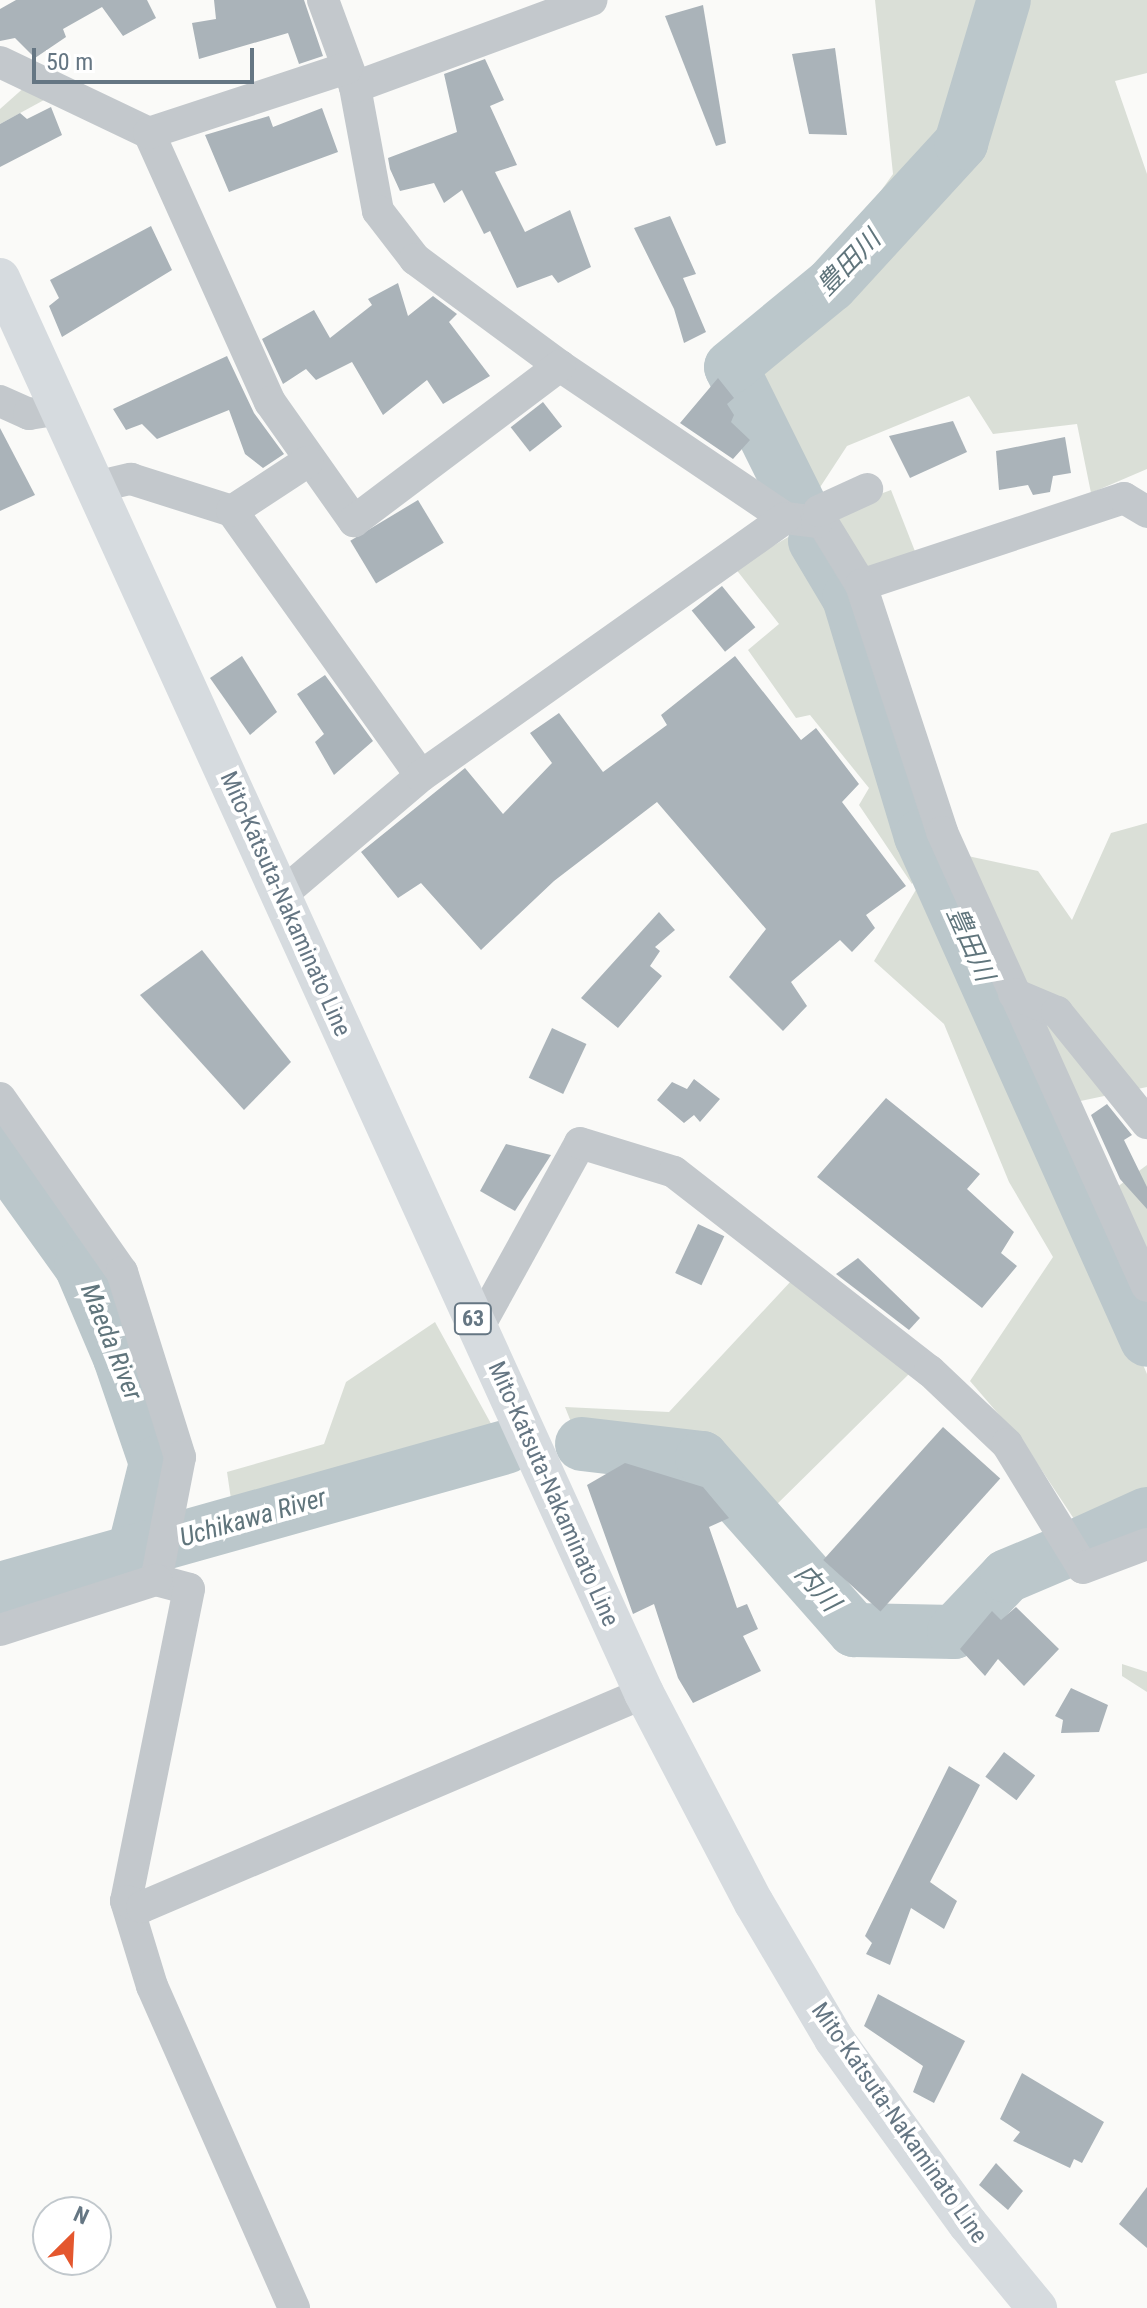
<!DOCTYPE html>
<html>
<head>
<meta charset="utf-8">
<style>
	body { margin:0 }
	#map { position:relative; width:1147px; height:2308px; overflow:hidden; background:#fafaf8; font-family:"Roboto Condensed","Noto Sans JP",sans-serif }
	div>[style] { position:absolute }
	.green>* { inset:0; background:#dadfd7 }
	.river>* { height:54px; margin:-27px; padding:0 27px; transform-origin:27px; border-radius:27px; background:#bbc7cb }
	.building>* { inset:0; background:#aab3b9; transform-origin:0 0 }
	.minor>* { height:32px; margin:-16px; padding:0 16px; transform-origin:16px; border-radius:16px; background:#c3c8cc }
	.major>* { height:40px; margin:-20px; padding:0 20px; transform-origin:20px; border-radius:20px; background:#d6dbdf }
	span { translate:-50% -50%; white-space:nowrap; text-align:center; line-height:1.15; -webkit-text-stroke:8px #fff; paint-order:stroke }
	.shield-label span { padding:2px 6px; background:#fff; border:2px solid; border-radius:6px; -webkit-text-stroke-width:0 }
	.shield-label { font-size:22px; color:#657683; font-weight:700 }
	.street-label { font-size:24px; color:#657683 }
	.water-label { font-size:26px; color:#60757c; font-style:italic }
	.north { position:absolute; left:32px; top:2196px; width:80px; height:80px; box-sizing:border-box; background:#fff; border:2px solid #c1c8cd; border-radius:50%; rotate:24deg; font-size:22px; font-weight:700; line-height:32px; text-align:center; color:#657683 }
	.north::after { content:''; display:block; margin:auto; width:28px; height:36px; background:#e4572e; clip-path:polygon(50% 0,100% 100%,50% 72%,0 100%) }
	.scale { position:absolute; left:32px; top:48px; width:222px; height:36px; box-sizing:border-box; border:4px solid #657683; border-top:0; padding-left:10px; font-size:24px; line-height:28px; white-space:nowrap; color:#657683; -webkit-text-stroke:6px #fff; paint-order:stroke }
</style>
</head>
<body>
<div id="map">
	<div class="green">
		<div style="clip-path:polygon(875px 0,1147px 0,1147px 73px,1115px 81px,1147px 174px,1147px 469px,1091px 493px,1077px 424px,993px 434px,969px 396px,847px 446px,815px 495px,753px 370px,893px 174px)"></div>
		<div style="clip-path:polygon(27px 85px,44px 100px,0 124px,0 109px)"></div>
		<div style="clip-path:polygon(891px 490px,918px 559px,863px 574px,829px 513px)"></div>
		<div style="clip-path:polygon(802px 529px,842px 600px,921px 868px,912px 884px,859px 805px,869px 788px,810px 715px,796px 718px,748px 650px,779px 624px,735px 568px)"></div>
		<div style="clip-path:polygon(1147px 823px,1147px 1087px,1071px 1103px,963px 855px,1038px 871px,1072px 920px,1111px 833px)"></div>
		<div style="clip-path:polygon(924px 876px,982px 994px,1147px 1374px,1147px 1494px,1078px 1525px,1025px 1445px,970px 1381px,1053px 1257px,1009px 1182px,944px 1024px,874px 961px)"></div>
		<div style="clip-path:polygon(1147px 1165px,1147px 1257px,1113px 1190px)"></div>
		<div style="clip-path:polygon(792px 1280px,911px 1372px,770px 1511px,704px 1448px,575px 1432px,565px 1407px,669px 1412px)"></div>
		<div style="clip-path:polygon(435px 1322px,500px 1440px,232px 1506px,227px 1472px,324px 1444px,346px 1382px)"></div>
		<div style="clip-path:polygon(1122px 1664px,1147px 1672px,1147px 1692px,1122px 1676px)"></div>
	</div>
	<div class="river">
		<div style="left:801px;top:508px;width:157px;rotate:-116.4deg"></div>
		<div style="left:731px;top:367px;width:129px;rotate:-39.4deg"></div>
		<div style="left:831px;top:285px;width:193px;rotate:-47.5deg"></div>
		<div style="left:961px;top:143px;width:149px;rotate:-73.3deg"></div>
		<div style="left:815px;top:541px;width:66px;rotate:59.2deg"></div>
		<div style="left:849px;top:598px;width:249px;rotate:73.2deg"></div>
		<div style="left:921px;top:836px;width:552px;rotate:65.85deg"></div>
		<div style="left:0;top:1153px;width:139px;rotate:54.4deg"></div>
		<div style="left:81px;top:1266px;width:100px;rotate:67deg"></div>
		<div style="left:120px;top:1358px;width:111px;rotate:71.1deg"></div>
		<div style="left:156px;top:1463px;width:91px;rotate:104deg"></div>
		<div style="left:582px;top:1444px;width:121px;rotate:6.7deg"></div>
		<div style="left:702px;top:1458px;width:230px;rotate:48.5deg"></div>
		<div style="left:854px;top:1630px;width:100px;rotate:1.1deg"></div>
		<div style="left:954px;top:1632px;width:77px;rotate:-46.6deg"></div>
		<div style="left:1007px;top:1576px;width:62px;rotate:-22.8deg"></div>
		<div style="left:1076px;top:1546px;width:78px;rotate:-24.3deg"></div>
		<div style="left:0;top:1589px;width:526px;rotate:-15.68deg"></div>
	</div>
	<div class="building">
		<div style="clip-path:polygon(16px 0,147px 0,156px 18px,123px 36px,102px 7px,63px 29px,66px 37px,35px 58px,15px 38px,0 41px,0 9px)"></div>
		<div style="clip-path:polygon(214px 0,304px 0,323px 56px,299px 64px,288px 33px,199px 59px,192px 23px,216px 19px)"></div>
		<div style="clip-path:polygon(703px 5px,726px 143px,716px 146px,665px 16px)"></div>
		<div style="clip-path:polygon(835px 48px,847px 135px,809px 134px,792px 54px)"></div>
		<div style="clip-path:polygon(485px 59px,504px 100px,490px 106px,517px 165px,495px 172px,525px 232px,570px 210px,591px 267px,558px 283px,552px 275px,517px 288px,490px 231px,484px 234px,462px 190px,444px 203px,434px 183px,400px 191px,390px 169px,388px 158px,457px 132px,444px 74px)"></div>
		<div style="clip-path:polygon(51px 107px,62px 135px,0 167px,0 124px,20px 113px,27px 119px)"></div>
		<div style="clip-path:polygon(322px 108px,338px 152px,229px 192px,205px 135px,269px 116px,273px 127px)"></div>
		<div style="clip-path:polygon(670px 216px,696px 274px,683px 278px,706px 332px,684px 343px,674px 309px,634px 228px)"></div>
		<div style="clip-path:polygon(151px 226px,172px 270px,62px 337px,49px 306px,59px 298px,50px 280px)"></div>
		<div style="clip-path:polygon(398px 283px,408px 316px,433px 296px,457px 314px,449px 322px,490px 376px,443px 404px,427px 380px,383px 415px,352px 362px,316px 380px,306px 369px,283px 384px,262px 339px,314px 310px,330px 338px,372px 305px,368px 299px)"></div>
		<div style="clip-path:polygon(227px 356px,254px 413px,284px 454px,263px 468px,245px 454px,229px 410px,157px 439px,142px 424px,126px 430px,113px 409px)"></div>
		<div style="clip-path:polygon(718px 378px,734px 398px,727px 404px,734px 415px,731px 422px,750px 440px,733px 459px,680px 423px)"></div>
		<div style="left:543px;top:402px;width:31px;height:41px;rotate:52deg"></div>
		<div style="clip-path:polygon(953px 421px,967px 452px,910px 478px,889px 436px)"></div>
		<div style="clip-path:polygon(0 428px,35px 495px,0 511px)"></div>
		<div style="clip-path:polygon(1065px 437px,1071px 473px,1053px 476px,1050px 492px,1033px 495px,1028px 485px,999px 490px,996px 451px)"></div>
		<div style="left:418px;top:500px;width:50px;height:79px;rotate:59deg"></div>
		<div style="left:722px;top:586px;width:53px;height:39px;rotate:51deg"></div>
		<div style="clip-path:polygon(242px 656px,277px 712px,250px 735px,210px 678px)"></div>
		<div style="clip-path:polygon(735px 656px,801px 740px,816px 728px,859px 784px,842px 802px,906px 886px,866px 915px,875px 928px,852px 952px,840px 940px,791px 982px,807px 1006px,783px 1031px,729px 977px,766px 929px,657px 802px,554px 881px,481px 950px,421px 883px,398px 898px,361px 852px,465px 768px,503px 814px,552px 763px,530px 733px,559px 713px,603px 772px,667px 725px,661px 715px)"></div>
		<div style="clip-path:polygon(325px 675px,373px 741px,334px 775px,315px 742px,324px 734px,297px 694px)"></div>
		<div style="clip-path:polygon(659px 912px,675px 930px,655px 947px,660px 951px,650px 966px,662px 976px,618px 1028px,581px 998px)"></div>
		<div style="clip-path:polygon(202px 950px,291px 1062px,244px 1110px,140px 995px)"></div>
		<div style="left:552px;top:1028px;width:38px;height:55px;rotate:25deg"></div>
		<div style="clip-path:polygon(694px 1079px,720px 1099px,700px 1122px,694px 1115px,684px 1123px,657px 1100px,672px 1082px,687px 1089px)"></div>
		<div style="clip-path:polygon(886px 1098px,980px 1174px,967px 1189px,1014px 1232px,1001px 1253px,1017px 1266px,982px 1308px,817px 1177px)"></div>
		<div style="clip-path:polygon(1107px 1104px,1132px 1135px,1124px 1140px,1147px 1187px,1147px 1209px,1120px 1179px,1091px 1115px)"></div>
		<div style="clip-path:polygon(506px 1144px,551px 1155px,515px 1211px,480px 1191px)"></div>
		<div style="left:698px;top:1224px;width:29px;height:54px;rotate:25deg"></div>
		<div style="clip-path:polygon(858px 1258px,920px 1318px,909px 1330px,836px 1274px)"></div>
		<div style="left:943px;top:1427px;width:77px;height:179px;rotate:42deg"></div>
		<div style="clip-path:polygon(625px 1463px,703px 1487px,729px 1518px,709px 1527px,737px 1608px,747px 1604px,758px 1629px,743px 1636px,761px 1671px,693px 1703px,678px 1678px,654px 1604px,633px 1614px,587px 1485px)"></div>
		<div style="clip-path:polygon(1016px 1607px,1059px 1649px,1024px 1686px,998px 1659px,985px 1676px,960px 1649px,992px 1611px,1001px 1620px)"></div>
		<div style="clip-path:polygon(1071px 1688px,1108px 1705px,1099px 1732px,1061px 1733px,1063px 1720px,1055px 1716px)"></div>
		<div style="left:1004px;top:1752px;width:39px;height:31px;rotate:37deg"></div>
		<div style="clip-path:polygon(949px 1766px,980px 1785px,930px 1882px,957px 1901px,944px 1929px,911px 1908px,890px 1965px,866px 1954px,872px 1943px,865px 1936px)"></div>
		<div style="clip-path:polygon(878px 1994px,965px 2041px,934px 2103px,913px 2092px,923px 2066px,864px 2026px)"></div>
		<div style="clip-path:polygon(1022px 2073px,1104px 2122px,1082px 2163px,1074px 2159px,1070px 2168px,1013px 2141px,1020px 2132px,1000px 2119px)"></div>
		<div style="clip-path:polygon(996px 2163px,1023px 2191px,1008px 2210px,979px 2185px)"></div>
		<div style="clip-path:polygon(1147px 2187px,1147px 2248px,1119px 2224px)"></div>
	</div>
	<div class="minor">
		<div style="left:323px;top:0;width:93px;rotate:69.8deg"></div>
		<div style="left:355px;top:87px;width:126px;rotate:79.5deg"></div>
		<div style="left:378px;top:211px;width:61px;rotate:52.4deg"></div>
		<div style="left:415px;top:259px;width:180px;rotate:36.4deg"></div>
		<div style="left:560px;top:366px;width:272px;rotate:34deg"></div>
		<div style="left:785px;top:518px;width:38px;rotate:7deg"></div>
		<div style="left:823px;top:523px;width:73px;rotate:58.5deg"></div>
		<div style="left:861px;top:585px;width:277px;rotate:-18.3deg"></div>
		<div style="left:1124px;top:498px;width:27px;rotate:31deg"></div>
		<div style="left:0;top:62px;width:165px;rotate:25.5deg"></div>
		<div style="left:149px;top:133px;width:295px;rotate:65.8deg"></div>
		<div style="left:270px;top:402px;width:146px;rotate:54.8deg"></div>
		<div style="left:354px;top:521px;width:258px;rotate:-37deg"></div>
		<div style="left:355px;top:87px;width:252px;rotate:-20.2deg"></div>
		<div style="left:149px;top:133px;width:208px;rotate:-18.2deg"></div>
		<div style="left:0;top:401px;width:32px;rotate:24deg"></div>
		<div style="left:29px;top:414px;width:30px;rotate:-9deg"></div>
		<div style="left:95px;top:487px;width:37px;rotate:-13deg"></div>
		<div style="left:131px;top:479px;width:106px;rotate:17.6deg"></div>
		<div style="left:232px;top:511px;width:325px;rotate:54.5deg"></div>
		<div style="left:232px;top:511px;width:90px;rotate:-33.2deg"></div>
		<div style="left:817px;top:522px;width:11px;rotate:-80deg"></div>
		<div style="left:819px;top:511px;width:53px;rotate:-24.6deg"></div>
		<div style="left:861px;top:585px;width:260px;rotate:71.8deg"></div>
		<div style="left:942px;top:832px;width:498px;rotate:65.7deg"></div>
		<div style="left:281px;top:895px;width:184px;rotate:-40.4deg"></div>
		<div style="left:421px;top:776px;width:446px;rotate:-35.3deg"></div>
		<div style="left:1014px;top:994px;width:47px;rotate:22.7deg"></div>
		<div style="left:1057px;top:1012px;width:143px;rotate:51deg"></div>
		<div style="left:0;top:1098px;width:213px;rotate:55deg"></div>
		<div style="left:122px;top:1272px;width:194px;rotate:72.6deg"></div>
		<div style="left:180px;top:1457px;width:125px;rotate:101deg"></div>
		<div style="left:156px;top:1580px;width:34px;rotate:15deg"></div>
		<div style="left:189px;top:1589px;width:318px;rotate:101.4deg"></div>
		<div style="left:126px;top:1901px;width:89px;rotate:73deg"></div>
		<div style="left:152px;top:1986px;width:352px;rotate:66.2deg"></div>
		<div style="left:478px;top:1328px;width:211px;rotate:-61.1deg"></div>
		<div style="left:580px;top:1143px;width:98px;rotate:17.1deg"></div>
		<div style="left:674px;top:1172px;width:324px;rotate:37.9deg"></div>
		<div style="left:930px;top:1371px;width:106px;rotate:43.5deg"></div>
		<div style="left:1007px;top:1444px;width:145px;rotate:58.5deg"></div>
		<div style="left:1083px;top:1568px;width:68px;rotate:-20.6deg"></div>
		<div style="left:0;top:1630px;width:164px;rotate:-17.8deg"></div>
		<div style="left:126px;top:1901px;width:17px;rotate:21deg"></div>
		<div style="left:142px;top:1907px;width:546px;rotate:-23.09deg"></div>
	</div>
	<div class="major">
		<div style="left:0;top:278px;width:1555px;rotate:65.53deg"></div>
		<div style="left:644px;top:1693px;width:237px;rotate:62.4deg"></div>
		<div style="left:754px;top:1903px;width:158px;rotate:59.5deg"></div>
		<div style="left:834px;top:2039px;width:228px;rotate:54.1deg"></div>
		<div style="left:968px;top:2224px;width:109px;rotate:50.6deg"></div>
	</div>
	<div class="shield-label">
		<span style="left:473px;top:1319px">63</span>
	</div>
	<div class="street-label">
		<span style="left:285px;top:904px;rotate:66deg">Mito-Katsuta-Nakaminato Line</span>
		<span style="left:553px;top:1494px;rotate:66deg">Mito-Katsuta-Nakaminato Line</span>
		<span style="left:899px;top:2123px;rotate:55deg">Mito-Katsuta-Nakaminato Line</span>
	</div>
	<div class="water-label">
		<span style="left:849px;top:263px;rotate:-46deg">豊田川</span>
		<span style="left:970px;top:944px;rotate:66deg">豊田川</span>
		<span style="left:111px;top:1342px;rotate:68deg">Maeda River</span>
		<span style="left:253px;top:1518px;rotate:-16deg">Uchikawa River</span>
		<span style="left:817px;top:1588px;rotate:49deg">内川</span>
	</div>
	<div class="north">N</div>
	<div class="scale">50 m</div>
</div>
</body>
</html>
